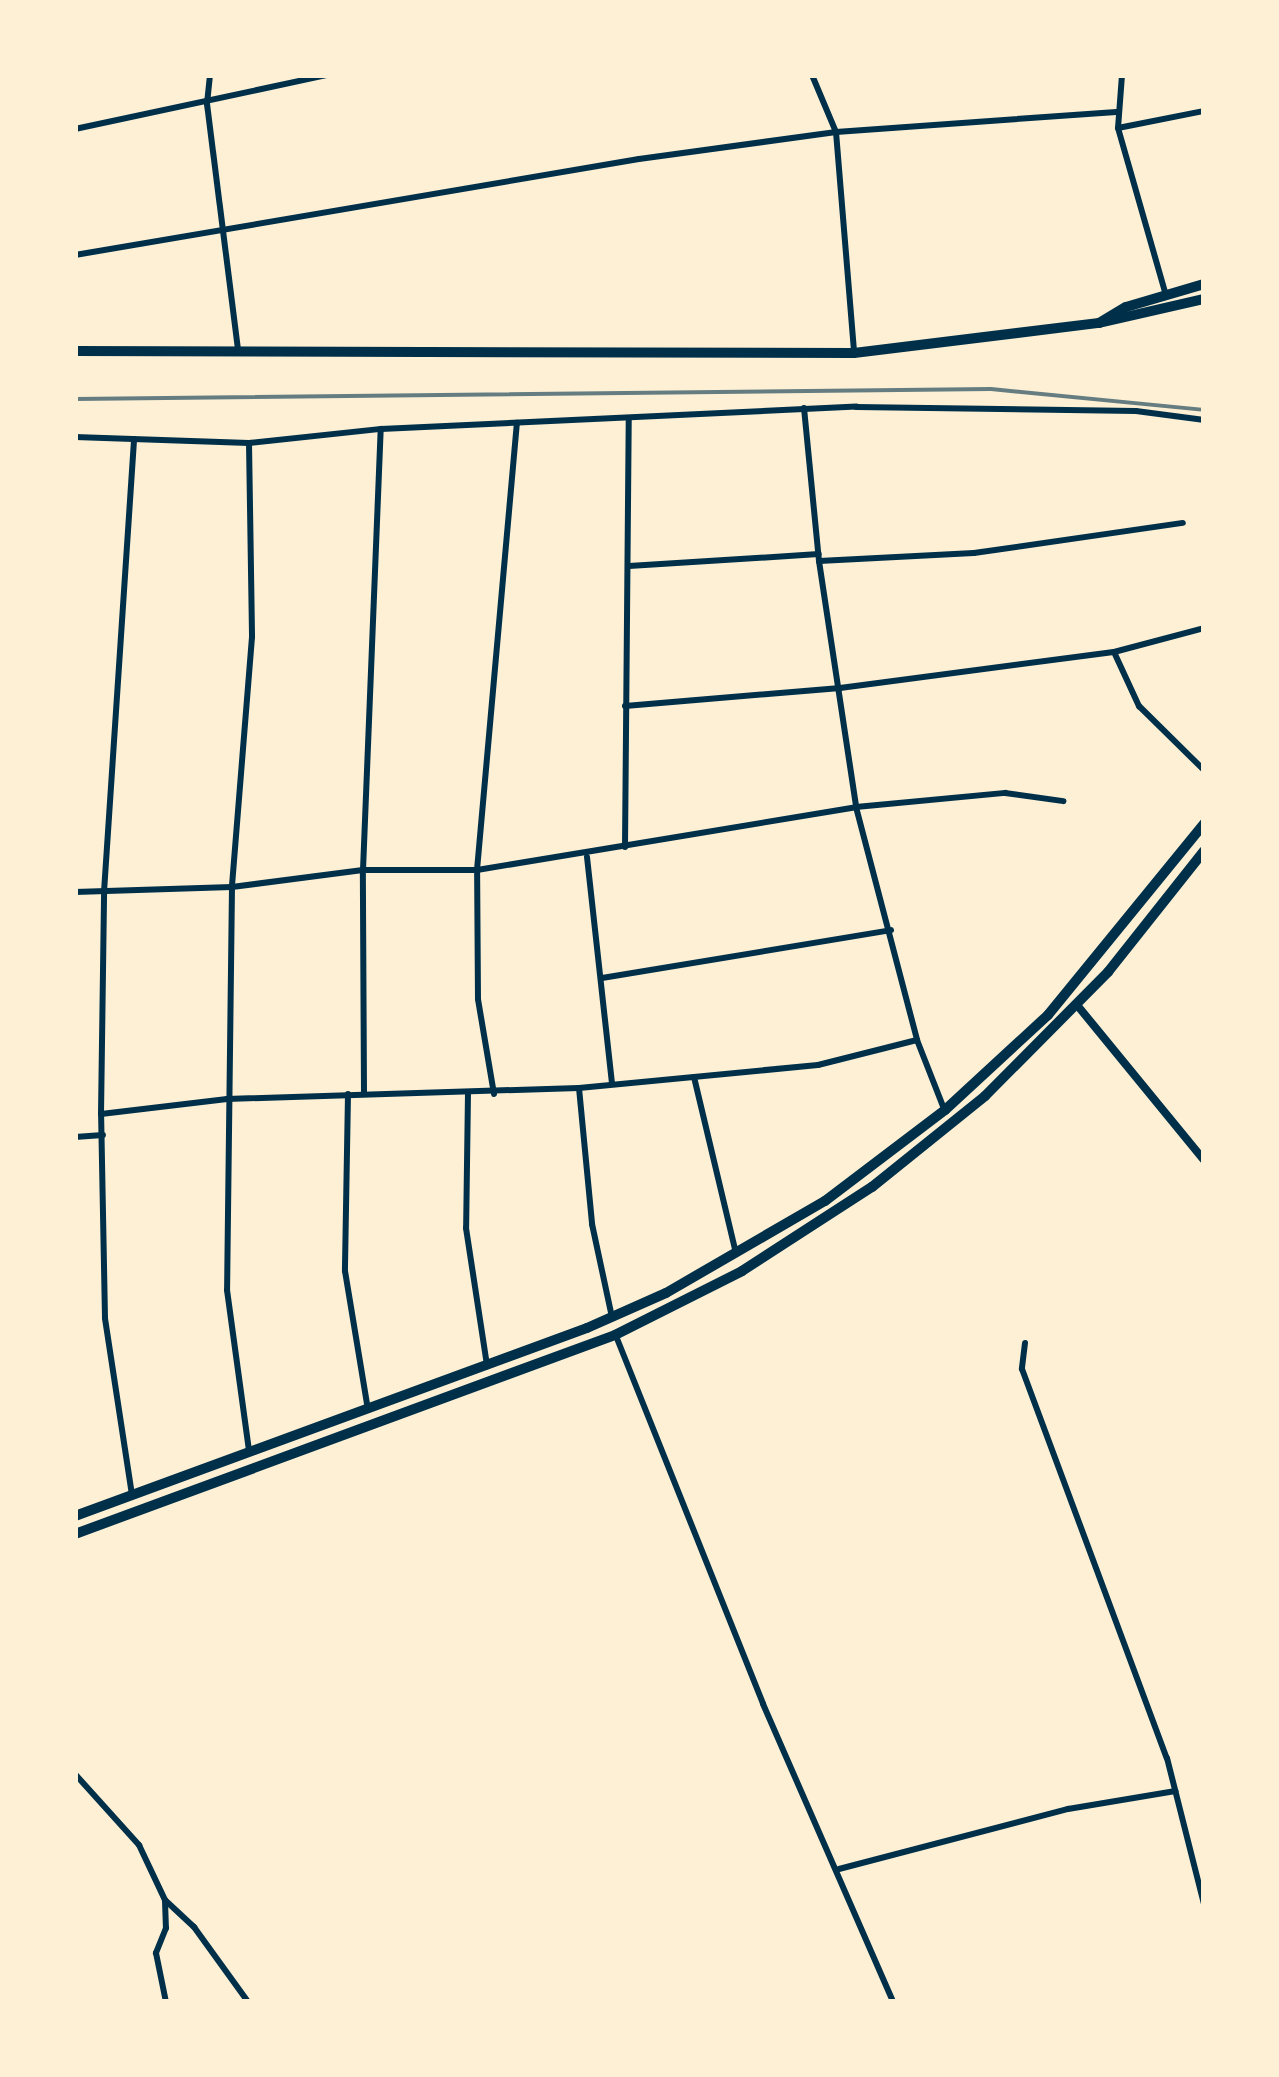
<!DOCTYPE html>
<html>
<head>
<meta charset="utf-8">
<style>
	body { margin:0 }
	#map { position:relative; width:1279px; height:2077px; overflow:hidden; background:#fdf0d5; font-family:Helvetica,sans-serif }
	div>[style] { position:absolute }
	.minor>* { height:6px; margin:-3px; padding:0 3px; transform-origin:3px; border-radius:3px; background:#003049 }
	.tertiary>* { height:8px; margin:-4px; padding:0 4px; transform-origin:4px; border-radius:4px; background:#003049 }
	.primary>* { height:10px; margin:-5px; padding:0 5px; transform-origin:5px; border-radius:5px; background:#003049 }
	.trunk>* { height:10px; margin:-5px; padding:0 5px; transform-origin:5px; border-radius:5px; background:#003049 }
	.rail>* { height:4px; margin:-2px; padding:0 2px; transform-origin:2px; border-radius:2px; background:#657d81 }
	span { translate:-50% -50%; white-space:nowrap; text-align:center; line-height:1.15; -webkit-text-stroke:10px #fdf0d5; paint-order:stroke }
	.frame { position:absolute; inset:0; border:78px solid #fdf0d5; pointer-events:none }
</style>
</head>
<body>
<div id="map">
	<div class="minor">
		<div style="left:210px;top:75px;width:29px;rotate:96deg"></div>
		<div style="left:207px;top:104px;width:248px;rotate:82.8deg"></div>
		<div style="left:812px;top:75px;width:62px;rotate:67.2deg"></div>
		<div style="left:836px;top:132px;width:221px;rotate:85.3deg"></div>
		<div style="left:1122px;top:75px;width:53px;rotate:94.3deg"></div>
		<div style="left:1118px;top:128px;width:174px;rotate:74deg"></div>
		<div style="left:1118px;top:128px;width:88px;rotate:-11.2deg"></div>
		<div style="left:75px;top:129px;width:257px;rotate:-12.1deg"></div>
		<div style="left:75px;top:255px;width:572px;rotate:-9.66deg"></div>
		<div style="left:639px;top:159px;width:199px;rotate:-7.8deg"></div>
		<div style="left:836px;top:132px;width:281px;rotate:-4.1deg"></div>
		<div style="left:804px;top:408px;width:154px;rotate:84.4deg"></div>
		<div style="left:819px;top:561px;width:249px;rotate:81.4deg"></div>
		<div style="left:856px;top:807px;width:241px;rotate:75.3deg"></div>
		<div style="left:917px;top:1040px;width:74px;rotate:68.6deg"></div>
		<div style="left:75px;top:437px;width:174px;rotate:2deg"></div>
		<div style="left:249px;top:443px;width:133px;rotate:-6.1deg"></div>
		<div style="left:381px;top:429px;width:476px;rotate:-2.7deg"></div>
		<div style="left:856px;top:407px;width:280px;rotate:0.8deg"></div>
		<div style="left:1136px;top:411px;width:69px;rotate:7.5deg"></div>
		<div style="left:249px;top:443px;width:194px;rotate:89.1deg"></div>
		<div style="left:252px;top:637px;width:251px;rotate:94.6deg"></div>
		<div style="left:232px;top:887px;width:403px;rotate:90.7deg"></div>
		<div style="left:227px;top:1290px;width:162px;rotate:82.2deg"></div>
		<div style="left:819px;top:561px;width:155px;rotate:-3deg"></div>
		<div style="left:974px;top:553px;width:211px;rotate:-8.2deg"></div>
		<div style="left:629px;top:566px;width:190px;rotate:-3.6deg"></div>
		<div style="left:1114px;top:652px;width:60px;rotate:65.2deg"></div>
		<div style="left:1139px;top:706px;width:91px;rotate:44.6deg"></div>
		<div style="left:625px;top:706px;width:216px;rotate:-4.8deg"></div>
		<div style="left:840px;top:688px;width:276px;rotate:-7.5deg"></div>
		<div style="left:1114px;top:652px;width:93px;rotate:-14.9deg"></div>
		<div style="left:625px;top:847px;width:428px;rotate:-89.5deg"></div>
		<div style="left:587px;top:857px;width:226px;rotate:83.7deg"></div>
		<div style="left:75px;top:892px;width:157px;rotate:-1.8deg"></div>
		<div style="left:232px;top:887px;width:132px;rotate:-7.4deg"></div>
		<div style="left:363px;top:870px;width:114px"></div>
		<div style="left:477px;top:870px;width:384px;rotate:-9.4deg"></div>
		<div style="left:856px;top:807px;width:150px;rotate:-5.4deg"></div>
		<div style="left:1005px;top:793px;width:59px;rotate:7.9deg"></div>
		<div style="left:602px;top:978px;width:293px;rotate:-9.4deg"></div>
		<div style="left:694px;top:1077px;width:181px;rotate:76.6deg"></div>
		<div style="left:579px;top:1088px;width:137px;rotate:84.5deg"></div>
		<div style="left:592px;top:1224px;width:95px;rotate:77.9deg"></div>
		<div style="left:364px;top:1092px;width:222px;rotate:-90.3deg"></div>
		<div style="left:363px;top:870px;width:441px;rotate:-87.7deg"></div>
		<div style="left:468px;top:1093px;width:135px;rotate:90.8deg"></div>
		<div style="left:466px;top:1228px;width:140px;rotate:81.3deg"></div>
		<div style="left:348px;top:1094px;width:177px;rotate:91deg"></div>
		<div style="left:345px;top:1271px;width:141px;rotate:80.6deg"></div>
		<div style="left:494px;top:1094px;width:96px;rotate:-99.6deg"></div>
		<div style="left:478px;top:999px;width:129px;rotate:-90.4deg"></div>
		<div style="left:477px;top:870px;width:449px;rotate:-84.9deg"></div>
		<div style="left:101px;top:1114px;width:127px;rotate:-6.8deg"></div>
		<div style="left:227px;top:1099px;width:352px;rotate:-1.8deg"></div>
		<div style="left:579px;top:1088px;width:240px;rotate:-5.5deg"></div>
		<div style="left:818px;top:1065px;width:102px;rotate:-14.2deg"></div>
		<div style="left:75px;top:1137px;width:28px;rotate:-4deg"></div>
		<div style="left:616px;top:1336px;width:396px;rotate:68.2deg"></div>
		<div style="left:763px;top:1704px;width:325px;rotate:66.4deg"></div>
		<div style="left:1025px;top:1343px;width:26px;rotate:97deg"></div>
		<div style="left:1022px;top:1369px;width:415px;rotate:69.6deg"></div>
		<div style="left:1167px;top:1758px;width:151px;rotate:75.8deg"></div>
		<div style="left:132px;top:1495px;width:179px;rotate:-98.7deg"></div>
		<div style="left:105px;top:1318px;width:204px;rotate:-91.1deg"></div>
		<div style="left:101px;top:1114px;width:222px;rotate:-89.2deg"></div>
		<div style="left:104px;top:892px;width:454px;rotate:-86.2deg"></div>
		<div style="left:75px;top:1774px;width:96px;rotate:48deg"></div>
		<div style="left:139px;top:1845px;width:61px;rotate:64.7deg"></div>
		<div style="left:165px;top:1900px;width:40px;rotate:43deg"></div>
		<div style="left:194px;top:1927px;width:92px;rotate:54.2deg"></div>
		<div style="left:839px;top:1869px;width:237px;rotate:-14.7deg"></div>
		<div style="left:1068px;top:1809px;width:109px;rotate:-9.5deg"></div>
		<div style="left:165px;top:1901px;width:27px;rotate:88deg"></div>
		<div style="left:166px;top:1928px;width:27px;rotate:112deg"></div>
		<div style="left:156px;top:1953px;width:50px;rotate:78.5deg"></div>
	</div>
	<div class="tertiary">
		<div style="left:1077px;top:1005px;width:200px;rotate:50.7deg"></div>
	</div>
	<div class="primary">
		<div style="left:75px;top:351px;width:779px;rotate:0.15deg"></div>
		<div style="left:854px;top:353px;width:247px;rotate:-7deg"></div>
		<div style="left:1099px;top:323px;width:31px;rotate:-31deg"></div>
		<div style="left:1126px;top:307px;width:81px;rotate:-16.4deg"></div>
	</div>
	<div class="trunk">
		<div style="left:1099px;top:323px;width:108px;rotate:-12.9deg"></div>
		<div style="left:75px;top:1516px;width:545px;rotate:-20.16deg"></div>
		<div style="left:587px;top:1328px;width:86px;rotate:-23.9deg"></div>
		<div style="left:666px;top:1293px;width:184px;rotate:-30.1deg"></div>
		<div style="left:825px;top:1201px;width:151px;rotate:-37.2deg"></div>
		<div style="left:945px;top:1110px;width:140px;rotate:-42.7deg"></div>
		<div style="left:1048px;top:1015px;width:247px;rotate:-50.8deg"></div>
		<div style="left:75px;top:1534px;width:576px;rotate:-20.23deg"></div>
		<div style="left:615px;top:1335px;width:142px;rotate:-26.7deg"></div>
		<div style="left:742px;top:1271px;width:155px;rotate:-32.9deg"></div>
		<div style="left:872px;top:1187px;width:145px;rotate:-38.8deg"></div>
		<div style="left:985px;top:1096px;width:175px;rotate:-45.2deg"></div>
		<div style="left:1108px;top:972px;width:154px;rotate:-51.6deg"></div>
	</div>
	<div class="rail">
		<div style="left:75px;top:399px;width:916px;rotate:-0.63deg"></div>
		<div style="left:991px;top:389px;width:214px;rotate:5.6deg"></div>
	</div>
	<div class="frame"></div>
</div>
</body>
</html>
